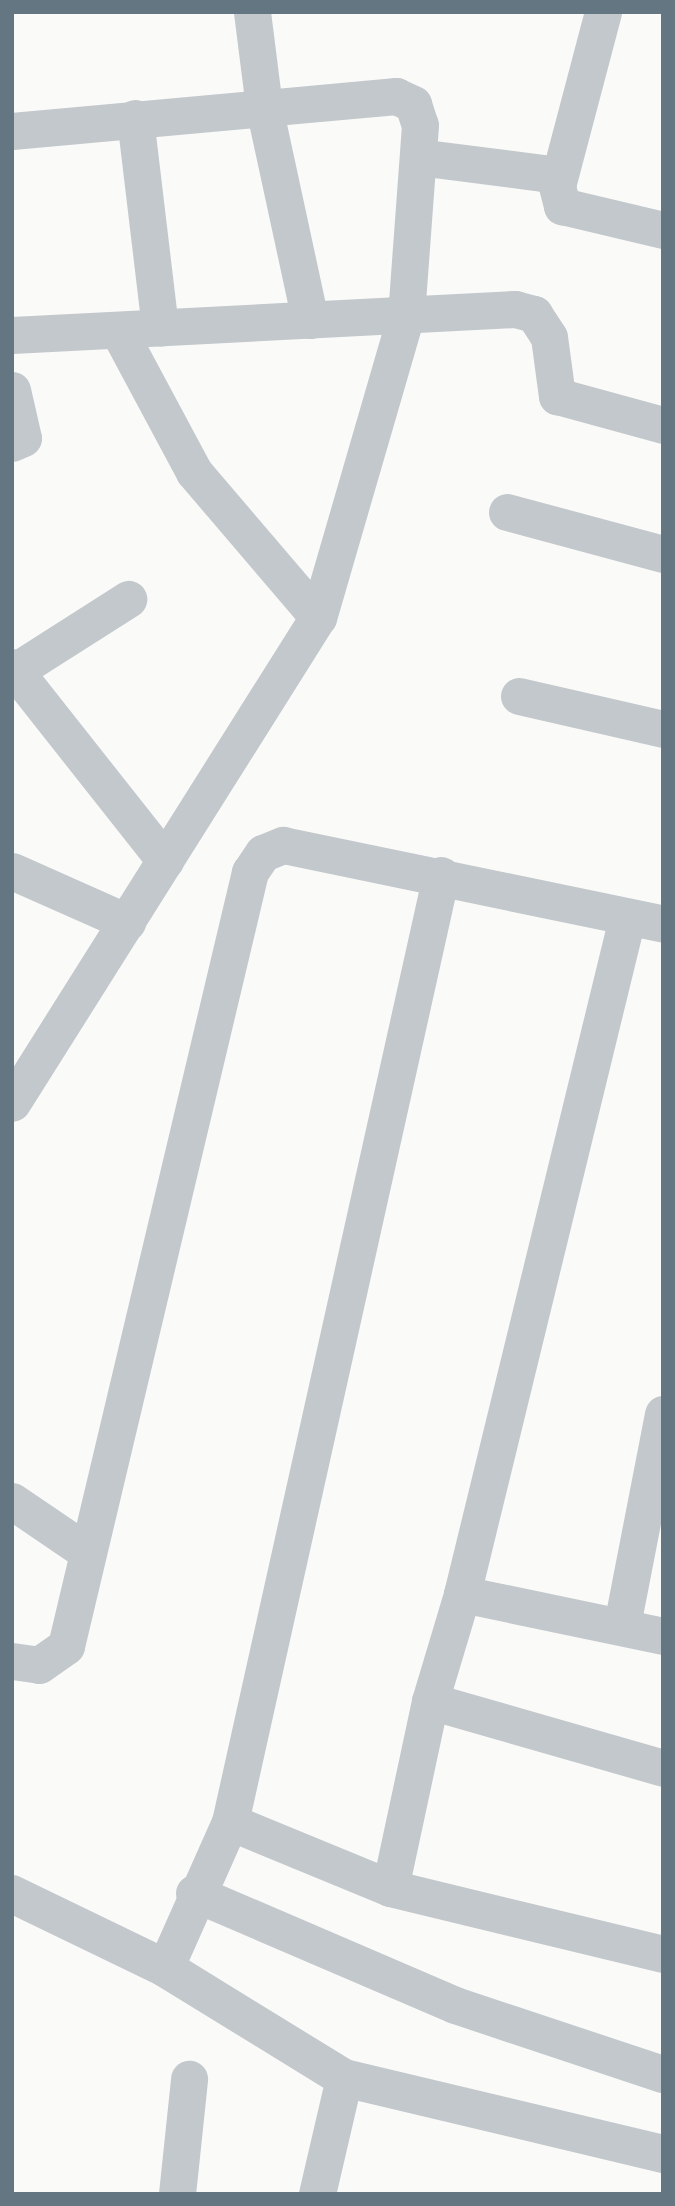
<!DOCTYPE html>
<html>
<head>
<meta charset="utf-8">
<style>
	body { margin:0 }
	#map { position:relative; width:675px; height:2206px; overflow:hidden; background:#fafaf8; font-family:Signika,sans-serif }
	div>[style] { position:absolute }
	.minor>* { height:37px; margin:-18.5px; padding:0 18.5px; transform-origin:18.5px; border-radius:18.5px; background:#c3c8cc }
	.tertiary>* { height:38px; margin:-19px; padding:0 19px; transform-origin:19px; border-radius:19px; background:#c3c8cc }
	span { translate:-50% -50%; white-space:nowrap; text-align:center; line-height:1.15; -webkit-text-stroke:7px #fff; paint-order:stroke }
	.frame { position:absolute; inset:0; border:14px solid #657683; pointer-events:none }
</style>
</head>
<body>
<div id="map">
	<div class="minor">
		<div style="left:252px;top:12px;width:96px;rotate:82.8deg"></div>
		<div style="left:264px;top:107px;width:218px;rotate:77.8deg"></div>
		<div style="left:603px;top:12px;width:180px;rotate:104.8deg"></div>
		<div style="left:557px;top:186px;width:21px;rotate:76deg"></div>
		<div style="left:562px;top:206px;width:104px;rotate:13.4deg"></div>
		<div style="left:135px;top:118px;width:211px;rotate:83.2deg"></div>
		<div style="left:12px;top:131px;width:386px;rotate:-5.2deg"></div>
		<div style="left:396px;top:96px;width:19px;rotate:25deg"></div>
		<div style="left:413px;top:104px;width:22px;rotate:72deg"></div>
		<div style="left:420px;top:125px;width:191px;rotate:94.2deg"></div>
		<div style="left:406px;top:315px;width:315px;rotate:106.2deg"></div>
		<div style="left:318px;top:617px;width:574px;rotate:122.2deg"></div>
		<div style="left:418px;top:157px;width:142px;rotate:7.3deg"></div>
		<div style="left:118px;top:330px;width:161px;rotate:61.8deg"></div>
		<div style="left:194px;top:472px;width:191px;rotate:49.5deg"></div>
		<div style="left:12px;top:335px;width:504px;rotate:-2.96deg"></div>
		<div style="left:515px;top:309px;width:20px;rotate:15deg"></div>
		<div style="left:534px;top:314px;width:27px;rotate:57deg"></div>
		<div style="left:549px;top:337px;width:60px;rotate:82.3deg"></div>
		<div style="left:557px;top:396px;width:110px;rotate:15.3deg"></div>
		<div style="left:12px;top:390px;width:49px;rotate:77.1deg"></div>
		<div style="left:23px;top:438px;width:12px;rotate:156deg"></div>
		<div style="left:507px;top:512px;width:162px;rotate:15.1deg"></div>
		<div style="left:12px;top:667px;width:247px;rotate:51.7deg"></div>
		<div style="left:12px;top:673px;width:138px;rotate:-32.5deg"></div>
		<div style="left:519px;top:696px;width:148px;rotate:12.9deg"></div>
		<div style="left:12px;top:871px;width:126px;rotate:23.9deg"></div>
		<div style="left:441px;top:875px;width:970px;rotate:102.56deg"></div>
		<div style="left:230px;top:1822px;width:173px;rotate:22.4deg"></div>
		<div style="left:390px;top:1888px;width:281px;rotate:13.6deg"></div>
		<div style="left:12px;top:1501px;width:91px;rotate:34.2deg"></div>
		<div style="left:462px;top:1594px;width:696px;rotate:-76.28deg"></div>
		<div style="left:622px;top:1625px;width:215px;rotate:-79deg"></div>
		<div style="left:12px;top:1661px;width:27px;rotate:8deg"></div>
		<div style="left:39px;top:1665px;width:33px;rotate:-35deg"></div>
		<div style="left:66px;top:1646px;width:796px;rotate:-76.63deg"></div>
		<div style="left:250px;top:872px;width:23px;rotate:-56deg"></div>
		<div style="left:263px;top:853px;width:22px;rotate:-22deg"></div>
		<div style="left:283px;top:845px;width:388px;rotate:11.7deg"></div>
		<div style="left:430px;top:1701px;width:242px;rotate:16deg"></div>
		<div style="left:390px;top:1888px;width:191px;rotate:-77.9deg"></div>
		<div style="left:430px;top:1701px;width:112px;rotate:-73.3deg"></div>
		<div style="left:462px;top:1594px;width:205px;rotate:11.8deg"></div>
		<div style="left:194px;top:1893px;width:284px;rotate:23.2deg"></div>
		<div style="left:455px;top:2005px;width:219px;rotate:18.4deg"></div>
		<div style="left:165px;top:1968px;width:160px;rotate:-66deg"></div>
		<div style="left:177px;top:2194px;width:116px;rotate:-84deg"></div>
		<div style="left:317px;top:2194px;width:119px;rotate:-76.9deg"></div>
	</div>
	<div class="tertiary">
		<div style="left:12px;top:1894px;width:170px;rotate:25.8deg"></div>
		<div style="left:165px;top:1968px;width:210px;rotate:31.6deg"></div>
		<div style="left:344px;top:2078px;width:328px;rotate:13.4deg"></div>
	</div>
	<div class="frame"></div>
</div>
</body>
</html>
